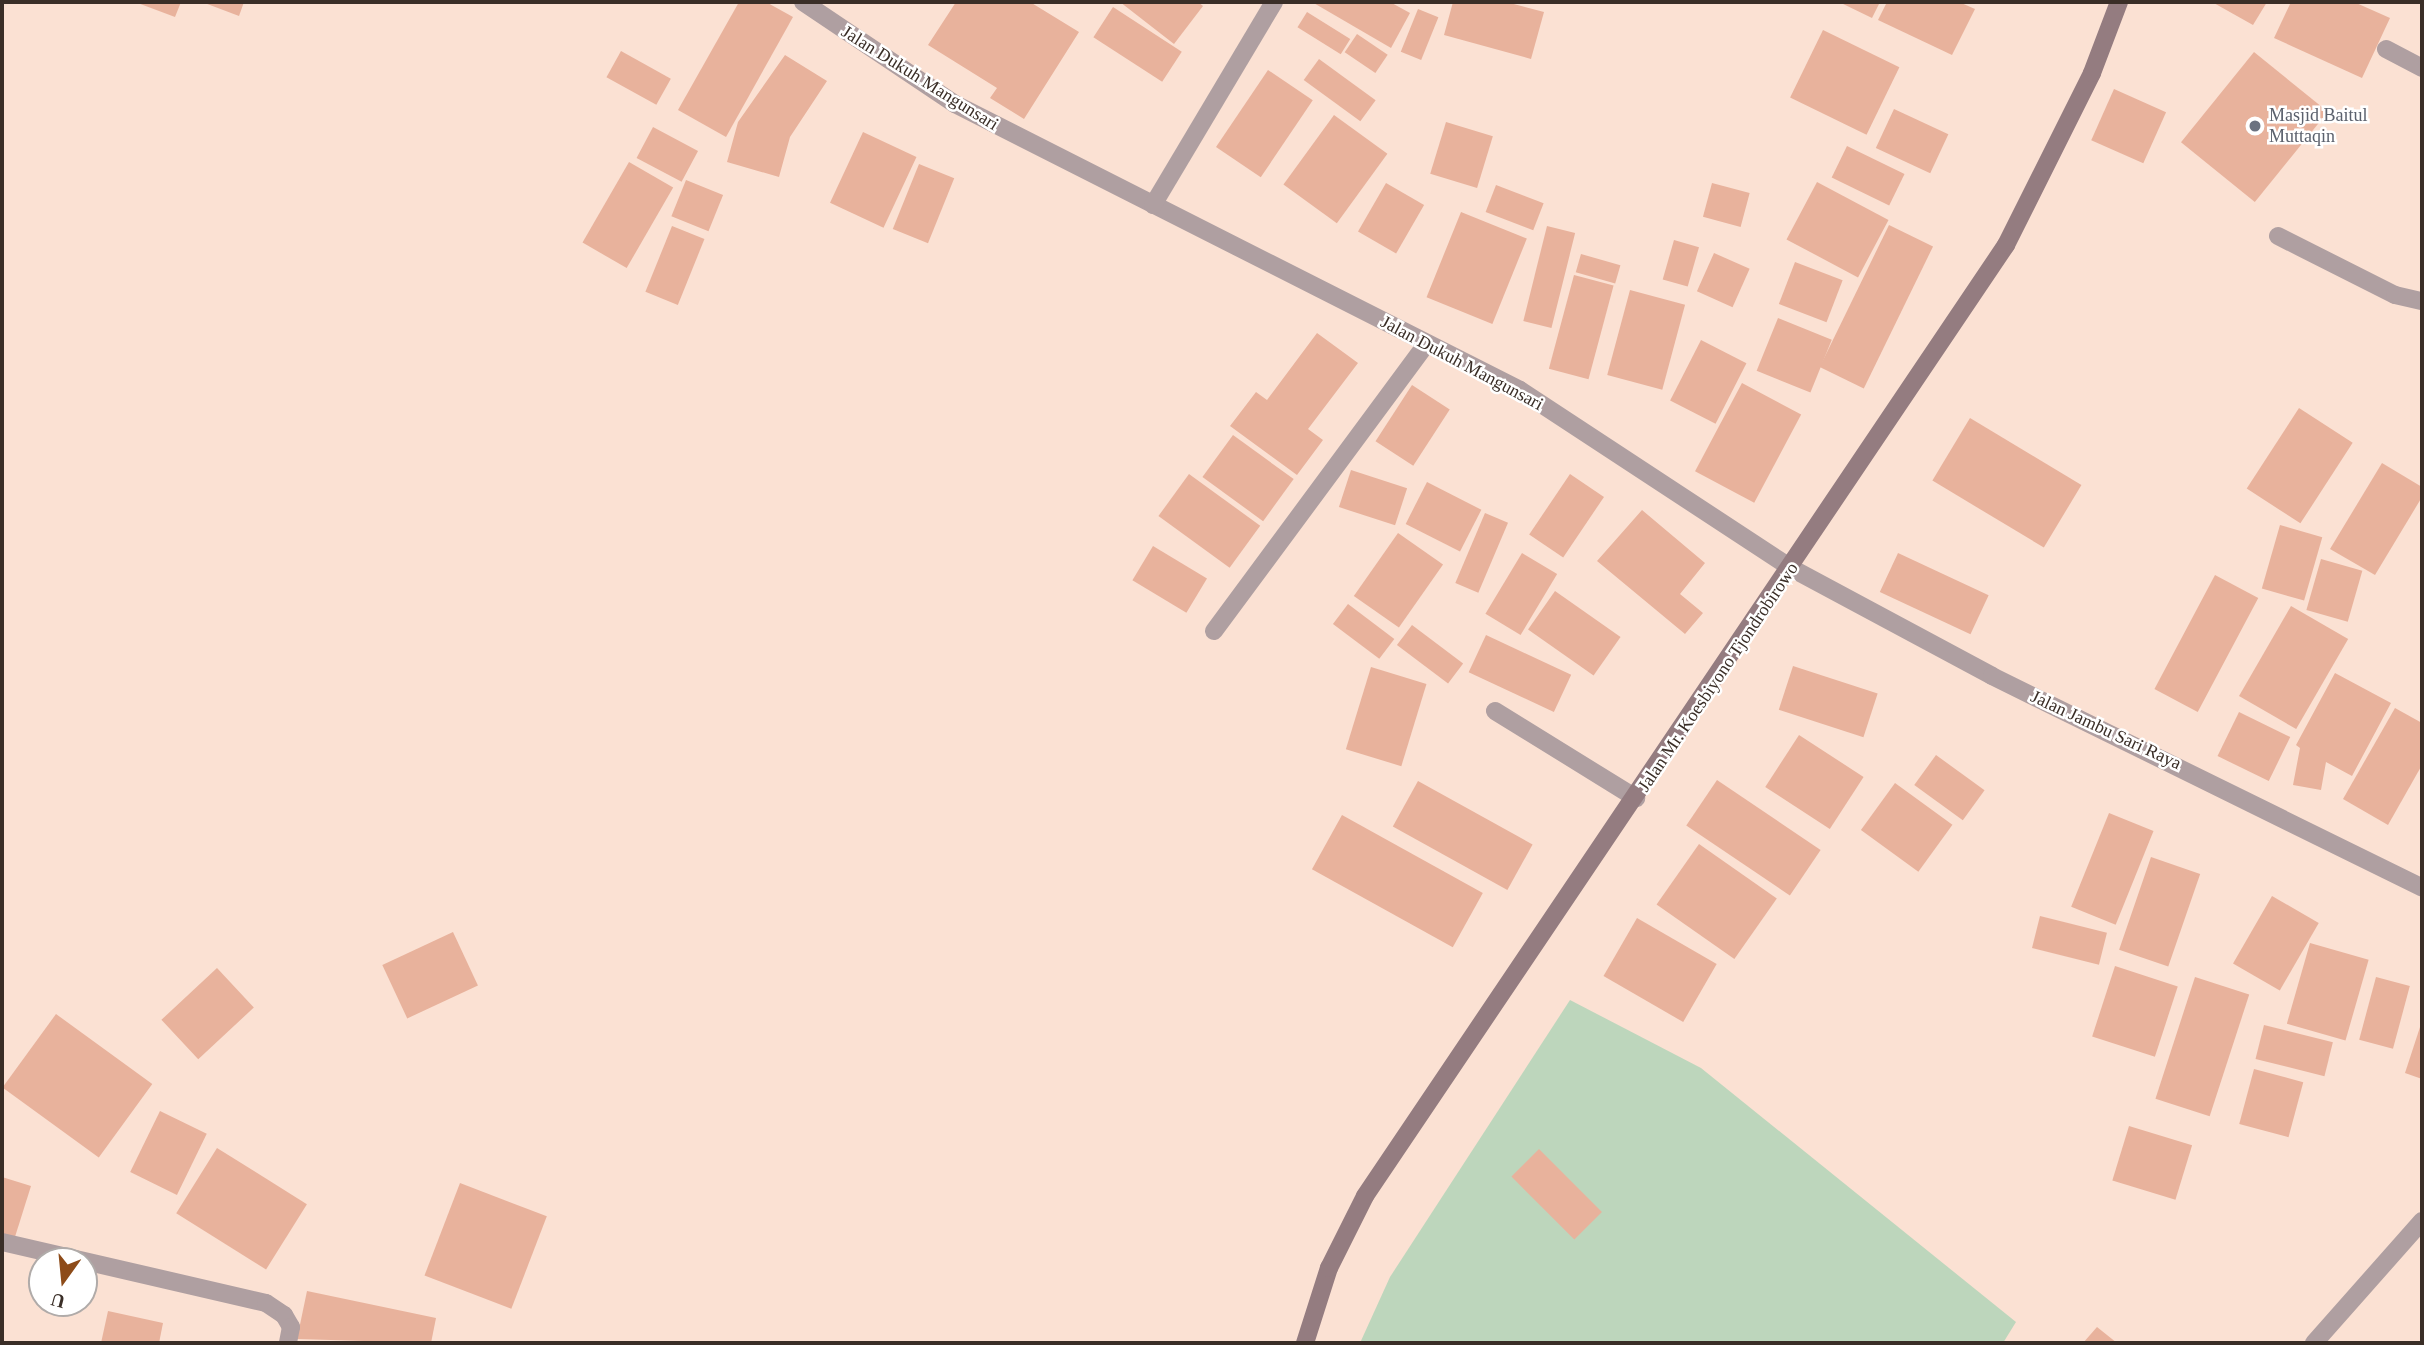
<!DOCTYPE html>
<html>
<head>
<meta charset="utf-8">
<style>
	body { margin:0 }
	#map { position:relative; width:2424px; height:1345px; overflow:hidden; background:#fbe1d3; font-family:Georgia,serif }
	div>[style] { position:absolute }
	.green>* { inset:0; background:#bdd6bc }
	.building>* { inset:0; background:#e8b29c; transform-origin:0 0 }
	.minor>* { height:18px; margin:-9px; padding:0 9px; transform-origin:9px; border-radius:9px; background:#af9fa1 }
	.secondary>* { height:18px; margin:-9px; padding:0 9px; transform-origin:9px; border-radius:9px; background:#947c80 }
	.dots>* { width:19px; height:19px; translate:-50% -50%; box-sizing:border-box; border:4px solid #fff; border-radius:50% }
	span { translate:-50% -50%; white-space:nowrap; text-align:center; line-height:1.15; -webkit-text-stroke:5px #fff; paint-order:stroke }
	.street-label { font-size:18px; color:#3a2e27 }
	.worship-label { font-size:18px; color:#5b616d }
	.left { translate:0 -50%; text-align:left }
	.frame { position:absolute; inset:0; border:4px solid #3a2e27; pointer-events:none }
	.north { position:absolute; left:28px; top:1247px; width:70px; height:70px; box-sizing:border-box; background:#fff; border:2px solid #b0aba9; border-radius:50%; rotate:195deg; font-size:19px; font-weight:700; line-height:28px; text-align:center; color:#3a2e27 }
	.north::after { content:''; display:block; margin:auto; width:24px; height:32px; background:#8d4b19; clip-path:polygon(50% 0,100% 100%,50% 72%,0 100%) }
</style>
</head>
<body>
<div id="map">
	<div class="green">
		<div style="clip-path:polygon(1570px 1000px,1701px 1068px,2016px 1322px,2003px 1343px,1360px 1343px,1390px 1277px)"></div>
	</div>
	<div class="building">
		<div style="clip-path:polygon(135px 2px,181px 2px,175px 17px)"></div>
		<div style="clip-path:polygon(202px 2px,244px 2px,239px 16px)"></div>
		<div style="clip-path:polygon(739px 2px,766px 2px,793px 17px,726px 137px,678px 110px)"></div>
		<div style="clip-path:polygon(956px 2px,1030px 2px,1079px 32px,1024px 119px,990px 98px,997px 88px,928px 45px)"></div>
		<div style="clip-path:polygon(1120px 2px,1198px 2px,1203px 6px,1174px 44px)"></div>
		<div style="clip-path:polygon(1312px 2px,1390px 2px,1410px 13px,1391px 48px)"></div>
		<div style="clip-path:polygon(1453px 2px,1506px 2px,1544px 12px,1531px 59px,1444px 35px)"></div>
		<div style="clip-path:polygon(1839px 2px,1880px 2px,1872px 18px)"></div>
		<div style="clip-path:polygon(1887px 2px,1959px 2px,1975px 9px,1952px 55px,1878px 20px)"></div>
		<div style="clip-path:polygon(2212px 2px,2267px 2px,2253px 25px)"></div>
		<div style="clip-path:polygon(2291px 2px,2354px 2px,2390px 18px,2362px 78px,2274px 38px)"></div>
		<div style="left:1113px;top:7px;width:82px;height:36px;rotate:33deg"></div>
		<div style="left:1418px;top:9px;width:22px;height:46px;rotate:22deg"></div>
		<div style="left:1307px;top:12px;width:51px;height:18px;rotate:32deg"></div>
		<div style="left:1823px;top:30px;width:85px;height:75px;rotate:26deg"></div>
		<div style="left:1357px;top:34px;width:37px;height:22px;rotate:34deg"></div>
		<div style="left:621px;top:51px;width:57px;height:30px;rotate:29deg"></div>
		<div style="left:2254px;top:52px;width:95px;height:116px;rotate:39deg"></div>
		<div style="clip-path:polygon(785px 55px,827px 81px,790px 137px,779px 177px,727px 162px,738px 122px)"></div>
		<div style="left:1319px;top:59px;width:70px;height:26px;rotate:36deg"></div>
		<div style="left:1268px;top:70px;width:54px;height:93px;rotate:34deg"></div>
		<div style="left:2114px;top:89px;width:57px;height:56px;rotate:24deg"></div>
		<div style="left:1894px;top:109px;width:60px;height:43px;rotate:25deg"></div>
		<div style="left:1334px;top:115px;width:66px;height:86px;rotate:36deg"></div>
		<div style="left:1446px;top:122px;width:49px;height:54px;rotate:17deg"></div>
		<div style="left:653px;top:127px;width:51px;height:35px;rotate:28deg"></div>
		<div style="left:863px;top:132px;width:59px;height:78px;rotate:25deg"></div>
		<div style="left:1847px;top:146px;width:64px;height:35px;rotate:26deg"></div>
		<div style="left:629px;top:162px;width:51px;height:93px;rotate:30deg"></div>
		<div style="left:919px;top:164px;width:38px;height:70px;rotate:22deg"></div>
		<div style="left:686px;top:180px;width:40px;height:39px;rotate:22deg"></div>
		<div style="left:1817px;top:182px;width:81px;height:65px;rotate:28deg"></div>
		<div style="left:1386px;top:183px;width:44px;height:56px;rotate:30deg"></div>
		<div style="left:1712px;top:183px;width:39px;height:35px;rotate:15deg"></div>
		<div style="left:1496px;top:185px;width:51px;height:29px;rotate:21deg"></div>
		<div style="left:1461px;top:212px;width:71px;height:92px;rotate:22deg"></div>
		<div style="left:1889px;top:225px;width:49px;height:158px;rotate:26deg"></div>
		<div style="left:672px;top:226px;width:35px;height:71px;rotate:22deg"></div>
		<div style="left:1547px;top:226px;width:29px;height:98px;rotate:14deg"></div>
		<div style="left:1674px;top:240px;width:26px;height:41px;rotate:16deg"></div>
		<div style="left:1714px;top:253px;width:39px;height:42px;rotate:24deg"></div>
		<div style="left:1581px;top:254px;width:41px;height:19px;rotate:16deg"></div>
		<div style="left:1795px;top:262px;width:51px;height:45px;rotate:21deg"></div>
		<div style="left:1574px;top:275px;width:41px;height:97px;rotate:15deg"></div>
		<div style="left:1630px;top:290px;width:57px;height:88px;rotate:15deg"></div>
		<div style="left:1778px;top:318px;width:58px;height:57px;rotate:22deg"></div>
		<div style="clip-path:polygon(1317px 333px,1358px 363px,1308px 429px,1323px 440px,1297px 475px,1230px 426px,1256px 392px,1267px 400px)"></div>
		<div style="left:1701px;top:340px;width:51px;height:68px;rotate:27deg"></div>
		<div style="left:1742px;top:383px;width:67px;height:100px;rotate:28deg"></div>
		<div style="left:1412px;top:385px;width:45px;height:67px;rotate:33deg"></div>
		<div style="left:2299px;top:408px;width:64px;height:96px;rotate:33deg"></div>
		<div style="left:1970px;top:418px;width:130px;height:73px;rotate:31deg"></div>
		<div style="left:1233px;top:435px;width:75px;height:52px;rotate:36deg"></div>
		<div style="clip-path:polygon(2382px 463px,2422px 487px,2422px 497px,2375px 575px,2330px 549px)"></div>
		<div style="left:1351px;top:470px;width:59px;height:39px;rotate:18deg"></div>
		<div style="left:1189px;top:474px;width:88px;height:52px;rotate:36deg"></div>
		<div style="left:1570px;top:474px;width:41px;height:73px;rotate:34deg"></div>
		<div style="left:1427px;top:482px;width:61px;height:47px;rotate:27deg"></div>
		<div style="clip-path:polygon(1642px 510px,1705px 563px,1680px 594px,1703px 613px,1685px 634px,1597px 561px)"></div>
		<div style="left:1485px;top:513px;width:25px;height:76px;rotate:23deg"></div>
		<div style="left:2280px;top:525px;width:44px;height:66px;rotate:16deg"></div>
		<div style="left:1398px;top:533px;width:55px;height:77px;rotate:35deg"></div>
		<div style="left:1153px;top:546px;width:63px;height:40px;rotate:31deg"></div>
		<div style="left:1522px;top:553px;width:41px;height:71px;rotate:31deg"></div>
		<div style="left:1898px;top:553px;width:100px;height:43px;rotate:25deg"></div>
		<div style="left:2321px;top:559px;width:43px;height:53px;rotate:16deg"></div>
		<div style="left:2215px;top:575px;width:49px;height:129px;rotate:28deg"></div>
		<div style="left:1555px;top:591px;width:80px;height:47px;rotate:35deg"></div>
		<div style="left:1348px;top:604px;width:58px;height:25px;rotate:37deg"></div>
		<div style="left:2291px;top:606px;width:66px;height:104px;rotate:30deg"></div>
		<div style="left:1412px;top:625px;width:64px;height:25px;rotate:37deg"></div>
		<div style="left:1486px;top:635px;width:94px;height:41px;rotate:25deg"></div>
		<div style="left:1793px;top:666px;width:89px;height:46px;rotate:18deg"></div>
		<div style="left:1371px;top:667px;width:58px;height:86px;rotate:17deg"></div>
		<div style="clip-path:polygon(2335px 673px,2391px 703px,2352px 776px,2326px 762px,2321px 790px,2293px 785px,2300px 748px,2296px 745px)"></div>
		<div style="clip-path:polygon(2395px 708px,2422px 723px,2422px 765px,2388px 825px,2343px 799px)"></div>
		<div style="left:2239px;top:712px;width:57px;height:49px;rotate:26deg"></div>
		<div style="left:1799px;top:735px;width:77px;height:62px;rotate:33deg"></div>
		<div style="left:1936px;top:755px;width:60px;height:37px;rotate:36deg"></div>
		<div style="left:1717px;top:780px;width:125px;height:55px;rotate:34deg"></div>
		<div style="left:1418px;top:781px;width:131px;height:52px;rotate:29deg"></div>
		<div style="left:1895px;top:783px;width:71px;height:58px;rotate:36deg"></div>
		<div style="left:2109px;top:813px;width:48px;height:101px;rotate:22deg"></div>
		<div style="left:1342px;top:815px;width:161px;height:62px;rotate:29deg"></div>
		<div style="left:1699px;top:844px;width:95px;height:74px;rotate:35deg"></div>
		<div style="left:2151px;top:857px;width:52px;height:98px;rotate:19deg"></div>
		<div style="left:2272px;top:896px;width:54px;height:78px;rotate:30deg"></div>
		<div style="left:2040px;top:916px;width:69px;height:33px;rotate:14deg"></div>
		<div style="left:1637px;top:918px;width:92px;height:67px;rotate:30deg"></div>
		<div style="left:453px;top:932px;width:59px;height:78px;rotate:65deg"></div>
		<div style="left:2310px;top:943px;width:61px;height:84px;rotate:16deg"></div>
		<div style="left:2115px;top:966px;width:66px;height:74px;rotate:18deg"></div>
		<div style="left:217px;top:968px;width:54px;height:76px;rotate:47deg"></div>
		<div style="left:2195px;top:977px;width:57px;height:128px;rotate:18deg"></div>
		<div style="left:2376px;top:977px;width:35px;height:65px;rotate:15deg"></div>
		<div style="left:56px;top:1014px;width:119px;height:91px;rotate:36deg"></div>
		<div style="clip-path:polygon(2422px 1021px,2422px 1079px,2405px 1073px)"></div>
		<div style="left:2264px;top:1025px;width:71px;height:35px;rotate:14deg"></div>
		<div style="left:2254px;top:1069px;width:51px;height:57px;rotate:15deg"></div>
		<div style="left:160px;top:1111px;width:52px;height:68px;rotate:26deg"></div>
		<div style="left:2129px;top:1126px;width:66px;height:57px;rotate:17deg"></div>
		<div style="left:217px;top:1148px;width:106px;height:77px;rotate:32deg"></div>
		<div style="left:1539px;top:1149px;width:89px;height:39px;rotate:45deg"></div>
		<div style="clip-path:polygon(2px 1177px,31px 1186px,14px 1240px,2px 1236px)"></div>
		<div style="left:460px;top:1183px;width:93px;height:99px;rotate:21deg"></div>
		<div style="clip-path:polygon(307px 1291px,436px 1318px,431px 1343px,297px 1339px)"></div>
		<div style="clip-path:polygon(108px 1311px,163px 1323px,159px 1343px,101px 1343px)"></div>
		<div style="clip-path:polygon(2097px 1327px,2117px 1343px,2083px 1343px)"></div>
	</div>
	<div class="minor">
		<div style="left:803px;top:2px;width:183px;rotate:33.9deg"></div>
		<div style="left:955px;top:104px;width:633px;rotate:26.85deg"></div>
		<div style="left:1520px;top:390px;width:324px;rotate:33.3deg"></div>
		<div style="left:1791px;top:568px;width:228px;rotate:28.2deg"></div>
		<div style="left:1992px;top:676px;width:479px;rotate:26.2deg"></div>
		<div style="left:2386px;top:49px;width:41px;rotate:27.8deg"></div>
		<div style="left:1153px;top:205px;width:236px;rotate:-59.2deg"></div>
		<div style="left:2278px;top:236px;width:131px;rotate:26.8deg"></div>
		<div style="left:2395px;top:295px;width:28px;rotate:13deg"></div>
		<div style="left:1214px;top:631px;width:358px;rotate:-53.5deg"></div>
		<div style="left:1495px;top:711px;width:166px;rotate:31.7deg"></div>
		<div style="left:2px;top:1242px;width:271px;rotate:13deg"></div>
		<div style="left:266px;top:1303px;width:22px;rotate:34deg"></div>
		<div style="left:284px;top:1315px;width:14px;rotate:60deg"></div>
		<div style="left:291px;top:1327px;width:16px;rotate:101deg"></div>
		<div style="left:2314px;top:1343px;width:163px;rotate:-48.5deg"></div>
	</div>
	<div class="secondary">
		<div style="left:1305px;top:1343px;width:79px;rotate:-72.3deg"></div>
		<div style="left:1329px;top:1268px;width:80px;rotate:-63.4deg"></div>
		<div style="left:1365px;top:1196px;width:1147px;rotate:-56.02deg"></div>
		<div style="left:2006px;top:245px;width:192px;rotate:-63.4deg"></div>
		<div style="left:2092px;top:73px;width:76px;rotate:-69.2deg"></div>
	</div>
	<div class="dots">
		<div style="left:2255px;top:126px;background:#6b7280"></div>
	</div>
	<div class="street-label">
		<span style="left:920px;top:78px;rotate:32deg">Jalan Dukuh Mangunsari</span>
		<span style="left:1462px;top:363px;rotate:28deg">Jalan Dukuh Mangunsari</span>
		<span style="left:1718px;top:677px;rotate:-56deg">Jalan Mr. Koesbiyono Tjondrobirowo</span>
		<span style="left:2106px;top:730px;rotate:25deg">Jalan Jambu Sari Raya</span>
	</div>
	<div class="worship-label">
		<span class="left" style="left:2269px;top:126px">Masjid Baitul<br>Muttaqin</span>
	</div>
	<div class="frame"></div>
	<div class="north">U</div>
</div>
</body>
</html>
